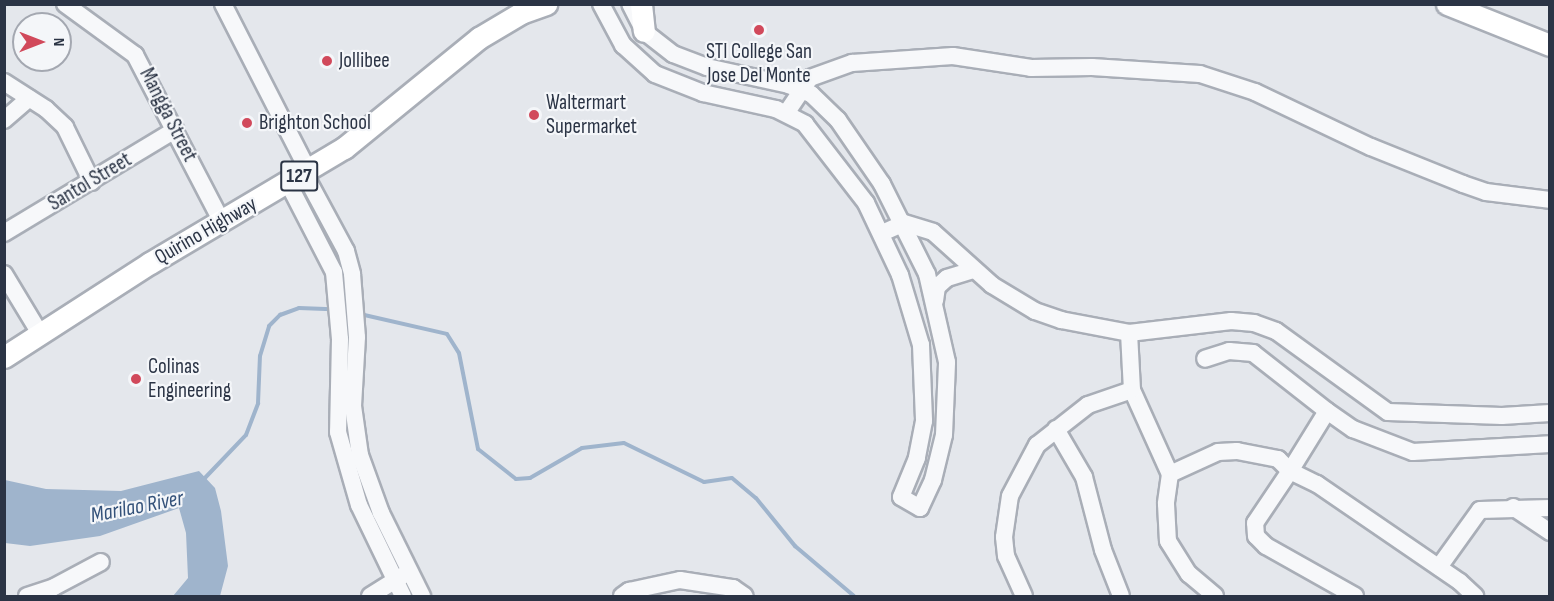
<!DOCTYPE html>
<html>
<head>
<meta charset="utf-8">
<style>
	body { margin:0 }
	#map { position:relative; width:1554px; height:601px; overflow:hidden; background:#e4e7ec; font-family:"Sofia Sans Condensed",sans-serif }
	div>[style] { position:absolute }
	.water>* { inset:0; background:#9fb4cc }
	.stream>* { height:4px; margin:-2px; padding:0 2px; transform-origin:2px; border-radius:2px; background:#9fb4cc }
	.roads { filter:drop-shadow(2px 0 #a9aeb7) drop-shadow(-2px 0 #a9aeb7) drop-shadow(0 2px #a9aeb7) drop-shadow(0 -2px #a9aeb7) }
	.minor>* { height:16px; margin:-8px; padding:0 8px; transform-origin:8px; border-radius:8px; background:#f7f8fa }
	.major>* { height:21px; margin:-10.5px; padding:0 10.5px; transform-origin:10.5px; border-radius:10.5px; background:#fff }
	.dots>* { width:16px; height:16px; translate:-50% -50%; box-sizing:border-box; border:3px solid #f4f6f9; border-radius:50% }
	span { translate:-50% -50%; white-space:nowrap; text-align:center; line-height:1.15; -webkit-text-stroke:4.5px #f4f6f9; paint-order:stroke }
	.shield-label span { padding:2px 4px; background:#f4f6f9; border:2px solid; border-radius:4px; -webkit-text-stroke-width:0 }
	.shield-label { font-size:20px; color:#2b3445; font-weight:700 }
	.poi-label { font-size:21px; color:#2b3445 }
	.left { translate:0 -50%; text-align:left }
	.street-label { font-size:21px; color:#2b3445 }
	.water-label { font-size:22px; color:#34527a; font-style:italic }
	.frame { position:absolute; inset:0; border:6px solid #2b3445; pointer-events:none }
	.north { position:absolute; left:12px; top:12px; width:60px; height:60px; box-sizing:border-box; background:#f4f6f9; border:2px solid #a4a8b1; border-radius:50%; rotate:90deg; font-size:16px; font-weight:700; line-height:24px; text-align:center; color:#2b3445 }
	.north::after { content:''; display:block; margin:auto; width:21px; height:27px; background:#d1495b; clip-path:polygon(50% 0,100% 100%,50% 72%,0 100%) }
</style>
</head>
<body>
<div id="map">
	<div class="water">
		<div style="clip-path:polygon(199px 471px,215px 488px,221px 511px,228px 566px,220px 596px,173px 596px,188px 578px,186px 533px,179px 508px,100px 536px,30px 546px,5px 543px,5px 480px,46px 489px,121px 491px)"></div>
	</div>
	<div class="stream">
		<div style="left:360px;top:314px;width:89px;rotate:12.9deg"></div>
		<div style="left:447px;top:334px;width:22px;rotate:58deg"></div>
		<div style="left:459px;top:353px;width:98px;rotate:78.8deg"></div>
		<div style="left:478px;top:449px;width:48px;rotate:38.3deg"></div>
		<div style="left:516px;top:479px;width:14px;rotate:-4deg"></div>
		<div style="left:530px;top:478px;width:60px;rotate:-30deg"></div>
		<div style="left:582px;top:448px;width:42px;rotate:-6.8deg"></div>
		<div style="left:624px;top:443px;width:89px;rotate:26deg"></div>
		<div style="left:704px;top:482px;width:28px;rotate:-8deg"></div>
		<div style="left:732px;top:478px;width:31px;rotate:40deg"></div>
		<div style="left:756px;top:498px;width:62px;rotate:50.9deg"></div>
		<div style="left:795px;top:546px;width:77px;rotate:40.3deg"></div>
		<div style="left:203px;top:480px;width:62px;rotate:-46.3deg"></div>
		<div style="left:246px;top:435px;width:34px;rotate:-69deg"></div>
		<div style="left:258px;top:403px;width:47px;rotate:-87.6deg"></div>
		<div style="left:260px;top:356px;width:31px;rotate:-73deg"></div>
		<div style="left:269px;top:326px;width:16px;rotate:-45deg"></div>
		<div style="left:280px;top:315px;width:20px;rotate:-20deg"></div>
		<div style="left:299px;top:308px;width:33px;rotate:2deg"></div>
	</div>
	<div class="roads">
		<div class="minor">
			<div style="left:65px;top:4px;width:87px;rotate:36.1deg"></div>
			<div style="left:135px;top:55px;width:188px;rotate:62.5deg"></div>
			<div style="left:223px;top:4px;width:186px;rotate:62.9deg"></div>
			<div style="left:601px;top:4px;width:47px;rotate:61.8deg"></div>
			<div style="left:623px;top:45px;width:43px;rotate:42.2deg"></div>
			<div style="left:655px;top:74px;width:52px;rotate:21.6deg"></div>
			<div style="left:703px;top:93px;width:75px;rotate:12.4deg"></div>
			<div style="left:776px;top:109px;width:33px;rotate:27deg"></div>
			<div style="left:805px;top:124px;width:100px;rotate:52.3deg"></div>
			<div style="left:866px;top:203px;width:80px;rotate:64.7deg"></div>
			<div style="left:900px;top:275px;width:73px;rotate:73.3deg"></div>
			<div style="left:921px;top:345px;width:76px;rotate:87.7deg"></div>
			<div style="left:924px;top:421px;width:38px;rotate:101deg"></div>
			<div style="left:917px;top:458px;width:42px;rotate:112.3deg"></div>
			<div style="left:901px;top:497px;width:22px;rotate:30deg"></div>
			<div style="left:920px;top:508px;width:31px;rotate:-65deg"></div>
			<div style="left:933px;top:480px;width:46px;rotate:-76.3deg"></div>
			<div style="left:944px;top:435px;width:73px;rotate:-87.6deg"></div>
			<div style="left:947px;top:362px;width:90px;rotate:-102.8deg"></div>
			<div style="left:927px;top:274px;width:101px;rotate:-116.6deg"></div>
			<div style="left:882px;top:184px;width:78px;rotate:-124.5deg"></div>
			<div style="left:838px;top:120px;width:37px;rotate:-136deg"></div>
			<div style="left:811px;top:94px;width:24px;rotate:-158deg"></div>
			<div style="left:789px;top:85px;width:84px;rotate:-167.6deg"></div>
			<div style="left:707px;top:67px;width:36px;rotate:-159deg"></div>
			<div style="left:673px;top:54px;width:37px;rotate:-142deg"></div>
			<div style="left:644px;top:31px;width:30px;rotate:-117deg"></div>
			<div style="left:4px;top:82px;width:50px;rotate:32.7deg"></div>
			<div style="left:46px;top:109px;width:26px;rotate:43deg"></div>
			<div style="left:65px;top:127px;width:61px;rotate:63.9deg"></div>
			<div style="left:787px;top:112px;width:41px;rotate:-55.9deg"></div>
			<div style="left:810px;top:78px;width:45px;rotate:-19.7deg"></div>
			<div style="left:852px;top:63px;width:101px;rotate:-4deg"></div>
			<div style="left:953px;top:56px;width:79px;rotate:8.7deg"></div>
			<div style="left:1031px;top:68px;width:61px;rotate:-0.9deg"></div>
			<div style="left:1092px;top:67px;width:108px;rotate:3.7deg"></div>
			<div style="left:1200px;top:74px;width:58px;rotate:18.1deg"></div>
			<div style="left:1255px;top:92px;width:128px;rotate:25.4deg"></div>
			<div style="left:1371px;top:147px;width:99px;rotate:21.9deg"></div>
			<div style="left:1463px;top:184px;width:24px;rotate:19deg"></div>
			<div style="left:1486px;top:192px;width:64px;rotate:7.1deg"></div>
			<div style="left:4px;top:120px;width:33px;rotate:-41deg"></div>
			<div style="left:304px;top:173px;width:89px;rotate:61.7deg"></div>
			<div style="left:346px;top:251px;width:24px;rotate:75deg"></div>
			<div style="left:352px;top:274px;width:63px;rotate:85.5deg"></div>
			<div style="left:357px;top:337px;width:69px;rotate:93.3deg"></div>
			<div style="left:353px;top:406px;width:49px;rotate:81.9deg"></div>
			<div style="left:360px;top:455px;width:62px;rotate:70.1deg"></div>
			<div style="left:381px;top:513px;width:93px;rotate:63.7deg"></div>
			<div style="left:288px;top:183px;width:100px;rotate:62.7deg"></div>
			<div style="left:334px;top:272px;width:67px;rotate:84.9deg"></div>
			<div style="left:340px;top:339px;width:93px;rotate:91.2deg"></div>
			<div style="left:338px;top:432px;width:76px;rotate:74deg"></div>
			<div style="left:359px;top:505px;width:101px;rotate:64.2deg"></div>
			<div style="left:4px;top:233px;width:200px;rotate:-31.1deg"></div>
			<div style="left:882px;top:233px;width:24px;rotate:-24deg"></div>
			<div style="left:904px;top:223px;width:30px;rotate:17deg"></div>
			<div style="left:933px;top:232px;width:79px;rotate:41.9deg"></div>
			<div style="left:992px;top:285px;width:50px;rotate:31.2deg"></div>
			<div style="left:1035px;top:311px;width:28px;rotate:19deg"></div>
			<div style="left:1061px;top:320px;width:69px;rotate:10.8deg"></div>
			<div style="left:1129px;top:333px;width:103px;rotate:-6.7deg"></div>
			<div style="left:1231px;top:321px;width:23px;rotate:5deg"></div>
			<div style="left:1254px;top:323px;width:23px;rotate:20deg"></div>
			<div style="left:1276px;top:331px;width:138px;rotate:35.9deg"></div>
			<div style="left:1388px;top:412px;width:114px;rotate:2deg"></div>
			<div style="left:1502px;top:416px;width:48px;rotate:-3.6deg"></div>
			<div style="left:4px;top:274px;width:68px;rotate:58.9deg"></div>
			<div style="left:935px;top:301px;width:14px;rotate:-82deg"></div>
			<div style="left:937px;top:287px;width:13px;rotate:-42deg"></div>
			<div style="left:947px;top:278px;width:27px;rotate:-17deg"></div>
			<div style="left:1132px;top:390px;width:92px;rotate:65.7deg"></div>
			<div style="left:1170px;top:474px;width:30px;rotate:98deg"></div>
			<div style="left:1166px;top:504px;width:37px;rotate:87deg"></div>
			<div style="left:1168px;top:541px;width:39px;rotate:58deg"></div>
			<div style="left:1189px;top:574px;width:34px;rotate:40deg"></div>
			<div style="left:1327px;top:411px;width:32px;rotate:35deg"></div>
			<div style="left:1353px;top:429px;width:64px;rotate:21deg"></div>
			<div style="left:1413px;top:452px;width:137px;rotate:-3.3deg"></div>
			<div style="left:1056px;top:429px;width:56px;rotate:59.7deg"></div>
			<div style="left:1084px;top:477px;width:75px;rotate:75.4deg"></div>
			<div style="left:1103px;top:550px;width:49px;rotate:68.6deg"></div>
			<div style="left:1170px;top:474px;width:53px;rotate:-24.6deg"></div>
			<div style="left:1218px;top:452px;width:19px;rotate:-3deg"></div>
			<div style="left:1237px;top:451px;width:42px;rotate:11deg"></div>
			<div style="left:1278px;top:459px;width:17px;rotate:45deg"></div>
			<div style="left:1290px;top:471px;width:70px;rotate:-58.3deg"></div>
			<div style="left:1327px;top:411px;width:94px;rotate:-141.9deg"></div>
			<div style="left:1253px;top:353px;width:24px;rotate:-175deg"></div>
			<div style="left:1229px;top:351px;width:25px;rotate:162deg"></div>
			<div style="left:1513px;top:507px;width:45px;rotate:34deg"></div>
			<div style="left:1439px;top:567px;width:70px;rotate:-54.3deg"></div>
			<div style="left:1480px;top:510px;width:70px;rotate:-1.6deg"></div>
			<div style="left:27px;top:596px;width:28px;rotate:-18deg"></div>
			<div style="left:54px;top:587px;width:53px;rotate:-28deg"></div>
			<div style="left:370px;top:596px;width:38px;rotate:-32deg"></div>
			<div style="left:622px;top:596px;width:9px;rotate:-36deg"></div>
			<div style="left:629px;top:591px;width:52px;rotate:-12.2deg"></div>
			<div style="left:680px;top:580px;width:54px;rotate:8.6deg"></div>
			<div style="left:733px;top:588px;width:14px;rotate:34deg"></div>
			<div style="left:1024px;top:596px;width:44px;rotate:-114.2deg"></div>
			<div style="left:1006px;top:556px;width:19px;rotate:-96deg"></div>
			<div style="left:1004px;top:537px;width:41px;rotate:-81.7deg"></div>
			<div style="left:1010px;top:496px;width:58px;rotate:-62.1deg"></div>
			<div style="left:1037px;top:445px;width:65px;rotate:-38.1deg"></div>
			<div style="left:1088px;top:405px;width:46px;rotate:-18.8deg"></div>
			<div style="left:1132px;top:390px;width:57px;rotate:-93deg"></div>
			<div style="left:1355px;top:596px;width:102px;rotate:-150.7deg"></div>
			<div style="left:1266px;top:546px;width:14px;rotate:-135deg"></div>
			<div style="left:1256px;top:536px;width:13px;rotate:-94deg"></div>
			<div style="left:1255px;top:523px;width:63px;rotate:-56.1deg"></div>
			<div style="left:1290px;top:471px;width:30px;rotate:26deg"></div>
			<div style="left:1317px;top:484px;width:173px;rotate:34.4deg"></div>
			<div style="left:1460px;top:582px;width:21px;rotate:43deg"></div>
		</div>
		<div class="major">
			<div style="left:641px;top:4px;width:27px;rotate:84deg"></div>
			<div style="left:1447px;top:4px;width:111px;rotate:21.7deg"></div>
			<div style="left:4px;top:357px;width:174px;rotate:-32.8deg"></div>
			<div style="left:150px;top:263px;width:226px;rotate:-30.7deg"></div>
			<div style="left:344px;top:148px;width:174px;rotate:-39.2deg"></div>
			<div style="left:479px;top:38px;width:49px;rotate:-30.8deg"></div>
			<div style="left:521px;top:13px;width:27px;rotate:-20deg"></div>
		</div>
	</div>
	<div class="dots">
		<div style="left:759px;top:30px;background:#d1495b"></div>
		<div style="left:327px;top:61px;background:#d1495b"></div>
		<div style="left:534px;top:115px;background:#d1495b"></div>
		<div style="left:247px;top:123px;background:#d1495b"></div>
		<div style="left:136px;top:379px;background:#d1495b"></div>
	</div>
	<div class="shield-label">
		<span style="left:299px;top:176px">127</span>
	</div>
	<div class="poi-label">
		<span style="left:759px;top:64px">STI College San<br>Jose Del Monte</span>
		<span class="left" style="left:339px;top:61px">Jollibee</span>
		<span class="left" style="left:546px;top:115px">Waltermart<br>Supermarket</span>
		<span class="left" style="left:259px;top:123px">Brighton School</span>
		<span class="left" style="left:148px;top:379px">Colinas<br>Engineering</span>
	</div>
	<div class="street-label">
		<span style="left:168px;top:115px;rotate:63deg">Mangga Street</span>
		<span style="left:90px;top:182px;rotate:-31deg">Santol Street</span>
		<span style="left:206px;top:231px;rotate:-30deg">Quirino Highway</span>
	</div>
	<div class="water-label">
		<span style="left:137px;top:507px;rotate:-11deg">Marilao River</span>
	</div>
	<div class="frame"></div>
	<div class="north">N</div>
</div>
</body>
</html>
